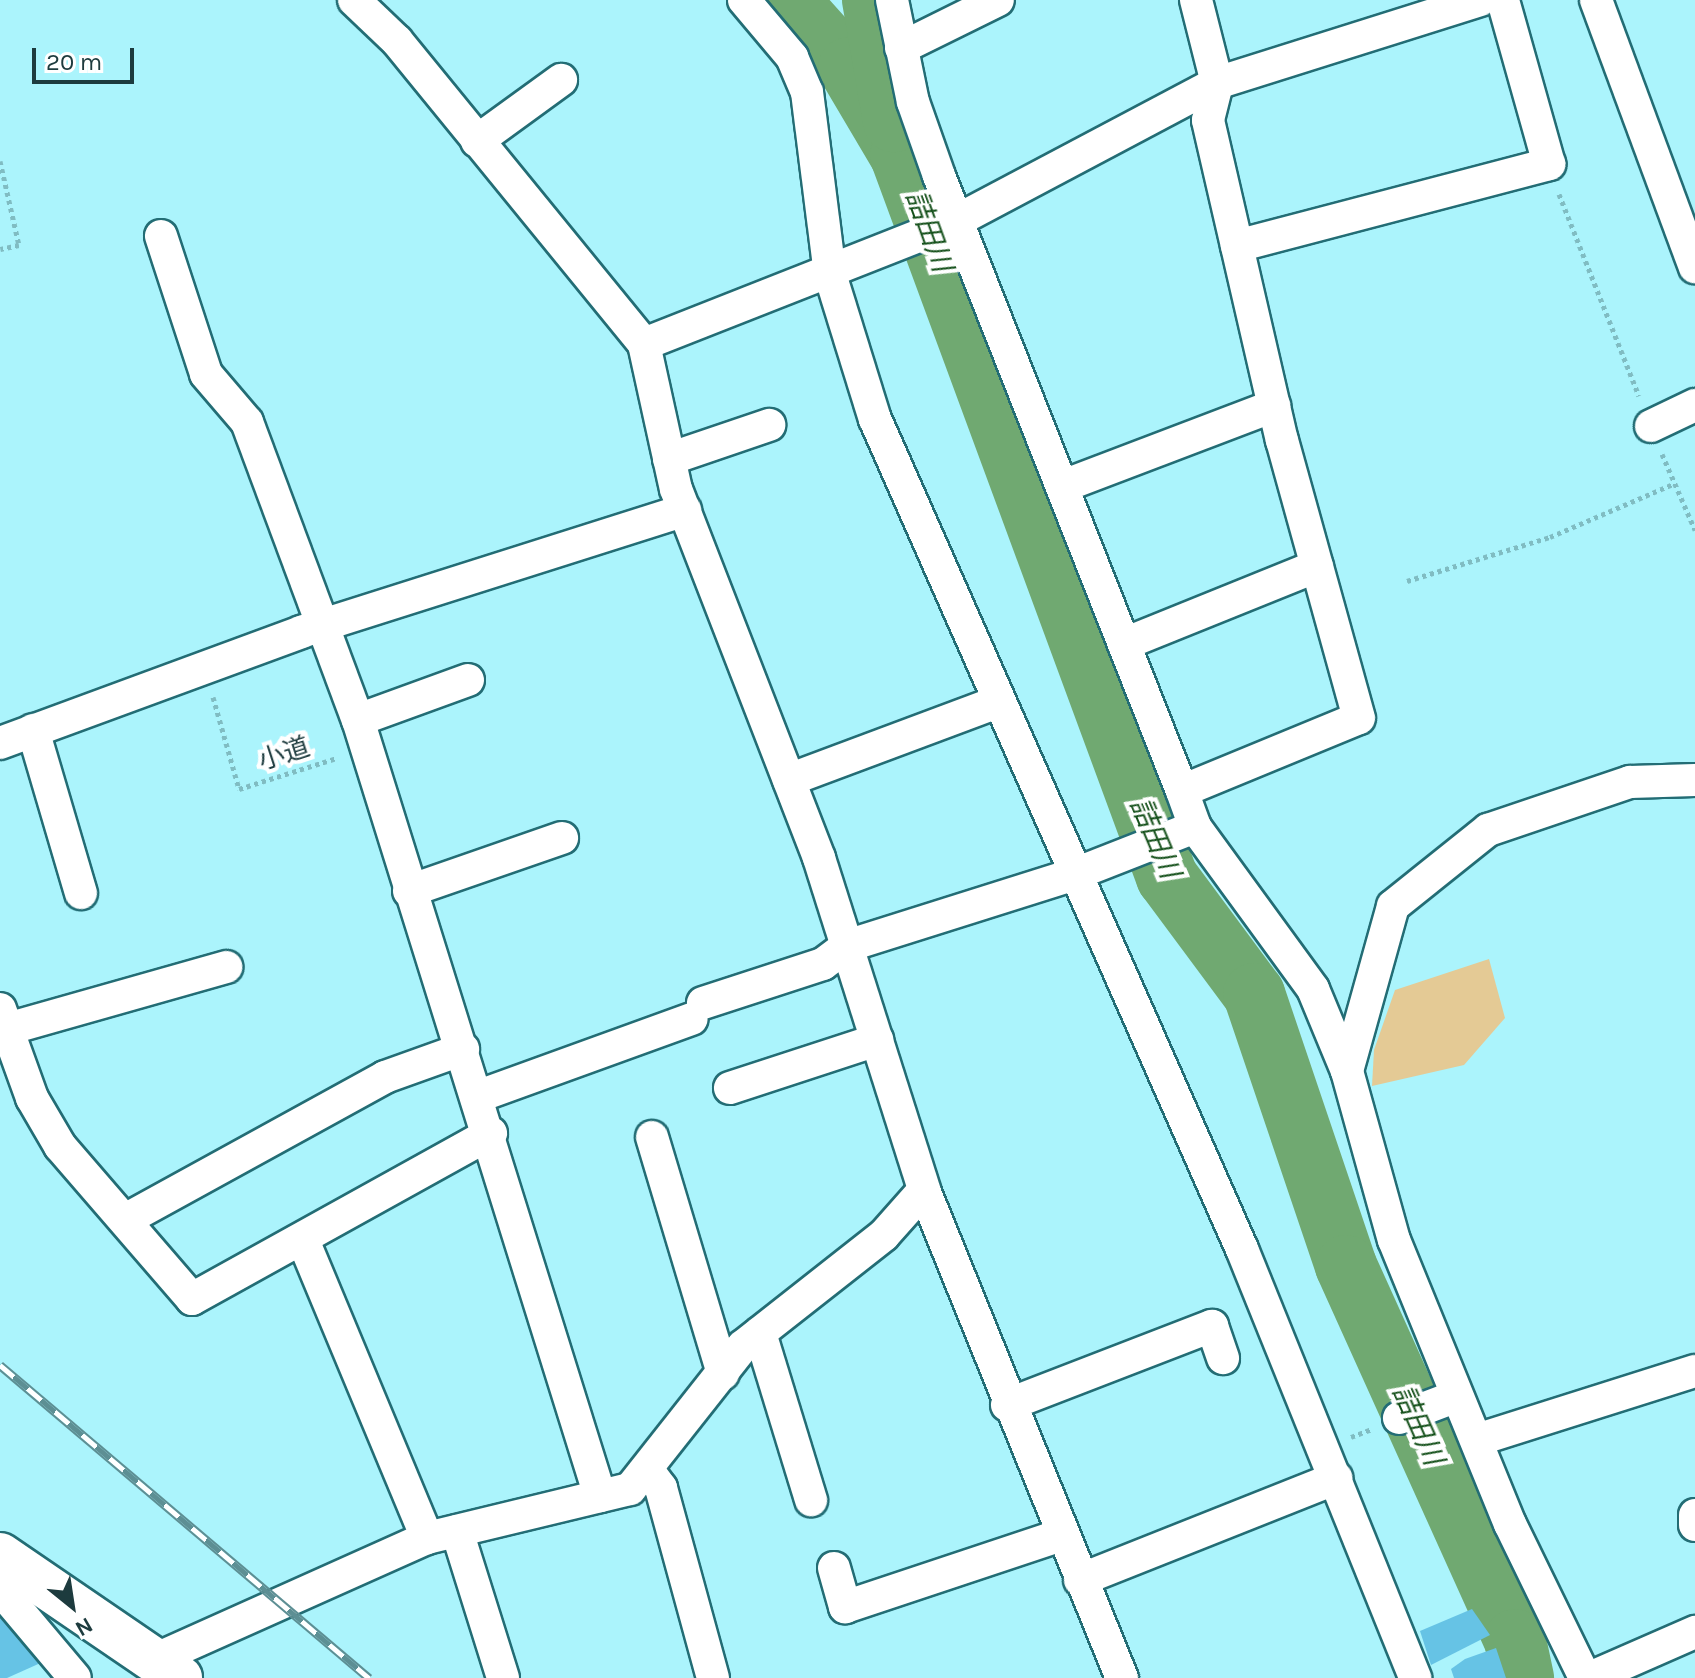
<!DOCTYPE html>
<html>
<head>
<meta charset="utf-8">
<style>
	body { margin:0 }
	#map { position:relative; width:1695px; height:1678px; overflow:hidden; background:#abf4fc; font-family:Karla,"Noto Sans JP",sans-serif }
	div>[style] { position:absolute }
	.green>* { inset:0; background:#e4ca95 }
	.river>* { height:62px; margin:-31px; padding:0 31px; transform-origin:31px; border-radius:31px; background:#70a971 }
	.building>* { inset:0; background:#66c3e5 }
	.path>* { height:5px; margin-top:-2.5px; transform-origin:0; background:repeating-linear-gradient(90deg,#80bcc2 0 4px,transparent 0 8px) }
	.roads { filter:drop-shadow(2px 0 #236d75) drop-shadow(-2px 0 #236d75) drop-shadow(0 2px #236d75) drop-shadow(0 -2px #236d75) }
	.street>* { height:32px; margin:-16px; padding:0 16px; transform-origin:16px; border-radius:16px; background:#fff }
	.secondary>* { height:44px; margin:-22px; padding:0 22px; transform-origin:22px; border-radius:22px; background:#fff }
	.rail>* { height:9px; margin-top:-4.5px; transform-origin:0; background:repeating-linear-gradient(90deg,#fff 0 18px,#5d8f94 0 36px); box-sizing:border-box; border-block:2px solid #5d8f94 }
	span { translate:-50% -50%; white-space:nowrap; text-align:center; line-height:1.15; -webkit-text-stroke:8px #fff; paint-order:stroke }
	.street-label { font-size:26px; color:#1d3b3e }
	.water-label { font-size:28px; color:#14501a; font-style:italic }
	.north { position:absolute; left:32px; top:1566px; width:80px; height:80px; -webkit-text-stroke:6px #fff; paint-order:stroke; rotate:150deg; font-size:22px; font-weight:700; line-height:32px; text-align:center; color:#1d3b3e }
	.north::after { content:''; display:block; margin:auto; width:28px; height:36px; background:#1d3b3e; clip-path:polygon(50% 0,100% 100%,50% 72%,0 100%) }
	.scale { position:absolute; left:32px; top:48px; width:102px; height:36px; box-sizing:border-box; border:4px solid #1d3b3e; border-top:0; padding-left:10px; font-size:24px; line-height:28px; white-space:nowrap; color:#1d3b3e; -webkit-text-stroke:6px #fff; paint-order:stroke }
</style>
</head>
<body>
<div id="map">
	<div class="green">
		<div style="clip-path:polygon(1489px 959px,1505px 1018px,1464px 1065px,1372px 1086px,1374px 1050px,1395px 990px)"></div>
	</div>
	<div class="river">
		<div style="left:788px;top:0;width:91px;rotate:48.1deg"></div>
		<div style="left:849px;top:68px;width:102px;rotate:59.4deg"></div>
		<div style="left:901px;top:156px;width:769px;rotate:69.75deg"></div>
		<div style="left:1167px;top:877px;width:146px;rotate:53.4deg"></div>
		<div style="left:1254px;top:994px;width:287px;rotate:71.3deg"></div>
		<div style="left:1346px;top:1266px;width:410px;rotate:65.7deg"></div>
		<div style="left:1515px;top:1640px;width:39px;rotate:78deg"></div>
		<div style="left:873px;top:0;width:123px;rotate:80.2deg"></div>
	</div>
	<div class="building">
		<div style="clip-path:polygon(0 1594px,45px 1661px,7px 1678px,0 1678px)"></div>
		<div style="clip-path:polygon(1472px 1609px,1490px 1635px,1431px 1665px,1420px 1631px)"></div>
		<div style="clip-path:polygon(1496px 1648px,1506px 1678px,1454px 1678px,1451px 1669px,1465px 1659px)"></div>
	</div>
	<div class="path">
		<div style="left:0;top:161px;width:86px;rotate:77.3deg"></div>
		<div style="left:19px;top:245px;width:19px;rotate:168deg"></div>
		<div style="left:1559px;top:194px;width:217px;rotate:68.4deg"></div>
		<div style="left:1662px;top:454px;width:83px;rotate:66.5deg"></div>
		<div style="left:1407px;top:581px;width:150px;rotate:-17.1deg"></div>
		<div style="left:1550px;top:537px;width:134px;rotate:-23.3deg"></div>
		<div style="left:213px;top:697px;width:96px;rotate:74.2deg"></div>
		<div style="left:239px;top:789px;width:103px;rotate:-17.6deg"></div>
		<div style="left:1351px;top:1437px;width:22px;rotate:-21deg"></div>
	</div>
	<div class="roads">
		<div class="street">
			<div style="left:354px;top:0;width:59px;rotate:43.6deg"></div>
			<div style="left:397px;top:41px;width:391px;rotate:50.8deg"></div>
			<div style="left:644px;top:344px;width:148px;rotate:77.6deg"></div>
			<div style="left:676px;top:489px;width:396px;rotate:68.8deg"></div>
			<div style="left:819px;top:858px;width:348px;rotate:72.4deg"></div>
			<div style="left:924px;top:1190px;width:527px;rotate:67.92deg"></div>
			<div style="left:744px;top:0;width:75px;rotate:49.9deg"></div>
			<div style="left:792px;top:57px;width:38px;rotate:67deg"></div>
			<div style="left:807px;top:92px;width:183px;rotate:82.8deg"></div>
			<div style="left:830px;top:274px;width:152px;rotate:72.8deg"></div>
			<div style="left:875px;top:419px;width:908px;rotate:66.15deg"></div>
			<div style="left:1242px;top:1249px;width:463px;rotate:68deg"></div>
			<div style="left:892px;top:0;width:104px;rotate:78.4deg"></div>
			<div style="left:913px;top:102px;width:78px;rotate:70.6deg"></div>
			<div style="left:939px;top:176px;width:661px;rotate:68.44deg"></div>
			<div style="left:1182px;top:791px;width:191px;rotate:-22.4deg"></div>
			<div style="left:1359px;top:718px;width:288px;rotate:-105.5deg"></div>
			<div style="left:1282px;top:441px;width:329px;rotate:-103deg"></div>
			<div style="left:1208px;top:120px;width:38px;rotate:-76deg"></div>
			<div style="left:1217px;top:83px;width:86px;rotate:-104.2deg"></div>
			<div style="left:1596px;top:0;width:285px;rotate:69.7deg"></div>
			<div style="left:901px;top:48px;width:108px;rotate:-26.3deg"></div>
			<div style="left:477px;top:141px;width:104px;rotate:-36deg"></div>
			<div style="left:161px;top:236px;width:145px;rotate:71.9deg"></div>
			<div style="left:206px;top:374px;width:63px;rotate:49.5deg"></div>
			<div style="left:247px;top:422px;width:318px;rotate:69.6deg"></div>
			<div style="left:358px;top:720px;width:813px;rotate:72.68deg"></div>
			<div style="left:1237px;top:246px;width:323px;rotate:-14.7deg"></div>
			<div style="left:1549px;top:164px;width:170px;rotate:-105.7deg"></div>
			<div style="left:644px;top:344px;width:338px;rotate:-21.5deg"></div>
			<div style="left:958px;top:220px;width:293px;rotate:-27.9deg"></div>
			<div style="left:1217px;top:83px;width:276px;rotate:-17.5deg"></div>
			<div style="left:1651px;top:426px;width:49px;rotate:-25.5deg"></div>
			<div style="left:669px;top:459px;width:106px;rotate:-18.8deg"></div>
			<div style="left:1063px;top:486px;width:226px;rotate:-20.8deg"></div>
			<div style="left:1124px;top:644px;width:208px;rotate:-22deg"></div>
			<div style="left:358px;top:720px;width:117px;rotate:-20deg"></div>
			<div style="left:33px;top:730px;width:170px;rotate:73.6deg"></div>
			<div style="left:0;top:743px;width:321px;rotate:-20.2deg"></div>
			<div style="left:301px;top:632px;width:403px;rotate:-17.6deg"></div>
			<div style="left:789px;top:780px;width:223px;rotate:-20.5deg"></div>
			<div style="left:1182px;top:791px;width:38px;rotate:70deg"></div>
			<div style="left:1195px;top:827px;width:200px;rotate:53.9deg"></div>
			<div style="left:1313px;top:989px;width:89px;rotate:67.5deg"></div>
			<div style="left:1347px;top:1071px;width:175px;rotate:74.5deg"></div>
			<div style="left:1394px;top:1240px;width:307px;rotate:67.8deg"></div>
			<div style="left:1510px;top:1524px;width:171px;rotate:64deg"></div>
			<div style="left:409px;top:891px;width:162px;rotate:-19.1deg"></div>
			<div style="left:703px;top:1003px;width:126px;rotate:-18deg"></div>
			<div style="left:823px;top:964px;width:30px;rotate:-37deg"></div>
			<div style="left:847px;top:946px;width:239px;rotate:-17.5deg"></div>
			<div style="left:1075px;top:874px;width:129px;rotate:-21.4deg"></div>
			<div style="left:0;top:1009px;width:95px;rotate:70.2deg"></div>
			<div style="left:32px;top:1098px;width:56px;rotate:59.7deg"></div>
			<div style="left:60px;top:1146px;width:202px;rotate:49.2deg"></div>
			<div style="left:192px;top:1299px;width:342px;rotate:-29deg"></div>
			<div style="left:7px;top:1029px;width:228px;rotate:-15.8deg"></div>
			<div style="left:1347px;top:1071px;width:171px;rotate:-74.4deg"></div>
			<div style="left:1393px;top:906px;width:122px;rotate:-38.7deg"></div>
			<div style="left:1488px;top:830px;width:150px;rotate:-18.7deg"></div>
			<div style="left:1630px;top:782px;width:65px;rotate:-1.8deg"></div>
			<div style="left:730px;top:1088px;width:155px;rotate:-18.1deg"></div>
			<div style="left:479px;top:1096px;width:226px;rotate:-19.9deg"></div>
			<div style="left:652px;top:1137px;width:247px;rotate:73.3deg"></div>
			<div style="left:125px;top:1220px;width:297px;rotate:-28.8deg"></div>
			<div style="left:385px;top:1077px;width:83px;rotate:-19.7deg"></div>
			<div style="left:303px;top:1240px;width:323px;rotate:67.4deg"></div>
			<div style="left:760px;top:1333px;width:175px;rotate:73deg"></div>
			<div style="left:1007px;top:1405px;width:220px;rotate:-21.1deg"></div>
			<div style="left:1212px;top:1326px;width:34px;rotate:71deg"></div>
			<div style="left:1399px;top:1418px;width:62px;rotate:-20.8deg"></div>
			<div style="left:1480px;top:1439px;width:225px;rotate:-17.6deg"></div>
			<div style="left:649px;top:1472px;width:20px;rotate:53deg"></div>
			<div style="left:661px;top:1488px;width:197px;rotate:74.7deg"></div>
			<div style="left:1695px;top:1515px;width:10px;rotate:90deg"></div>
			<div style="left:457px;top:1531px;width:154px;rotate:72.6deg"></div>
			<div style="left:834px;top:1568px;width:41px;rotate:74.2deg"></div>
			<div style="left:845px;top:1607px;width:228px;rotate:-18.4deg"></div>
			<div style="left:1080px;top:1580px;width:276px;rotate:-21.7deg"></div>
			<div style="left:0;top:1589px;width:116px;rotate:49.9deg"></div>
			<div style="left:154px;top:1660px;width:299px;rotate:-24.1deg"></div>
			<div style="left:427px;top:1538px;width:209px;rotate:-13.6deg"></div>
			<div style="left:630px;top:1489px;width:182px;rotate:-51.7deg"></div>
			<div style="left:743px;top:1346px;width:179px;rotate:-38.2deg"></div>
			<div style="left:884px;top:1235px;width:60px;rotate:-48.4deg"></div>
			<div style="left:1590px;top:1678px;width:115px;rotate:-23.7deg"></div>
		</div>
		<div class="secondary">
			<div style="left:0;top:1555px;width:218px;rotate:34.3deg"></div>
		</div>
	</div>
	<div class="rail">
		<div style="left:0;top:1365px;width:484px;rotate:40.3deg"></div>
	</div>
	<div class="street-label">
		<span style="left:284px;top:754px;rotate:-18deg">小道</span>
	</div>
	<div class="water-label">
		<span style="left:929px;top:231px;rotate:70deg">詰田川</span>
		<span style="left:1155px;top:838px;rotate:67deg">詰田川</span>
		<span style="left:1418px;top:1425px;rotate:66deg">詰田川</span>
	</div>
	<div class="north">N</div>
	<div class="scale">20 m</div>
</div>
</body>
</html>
